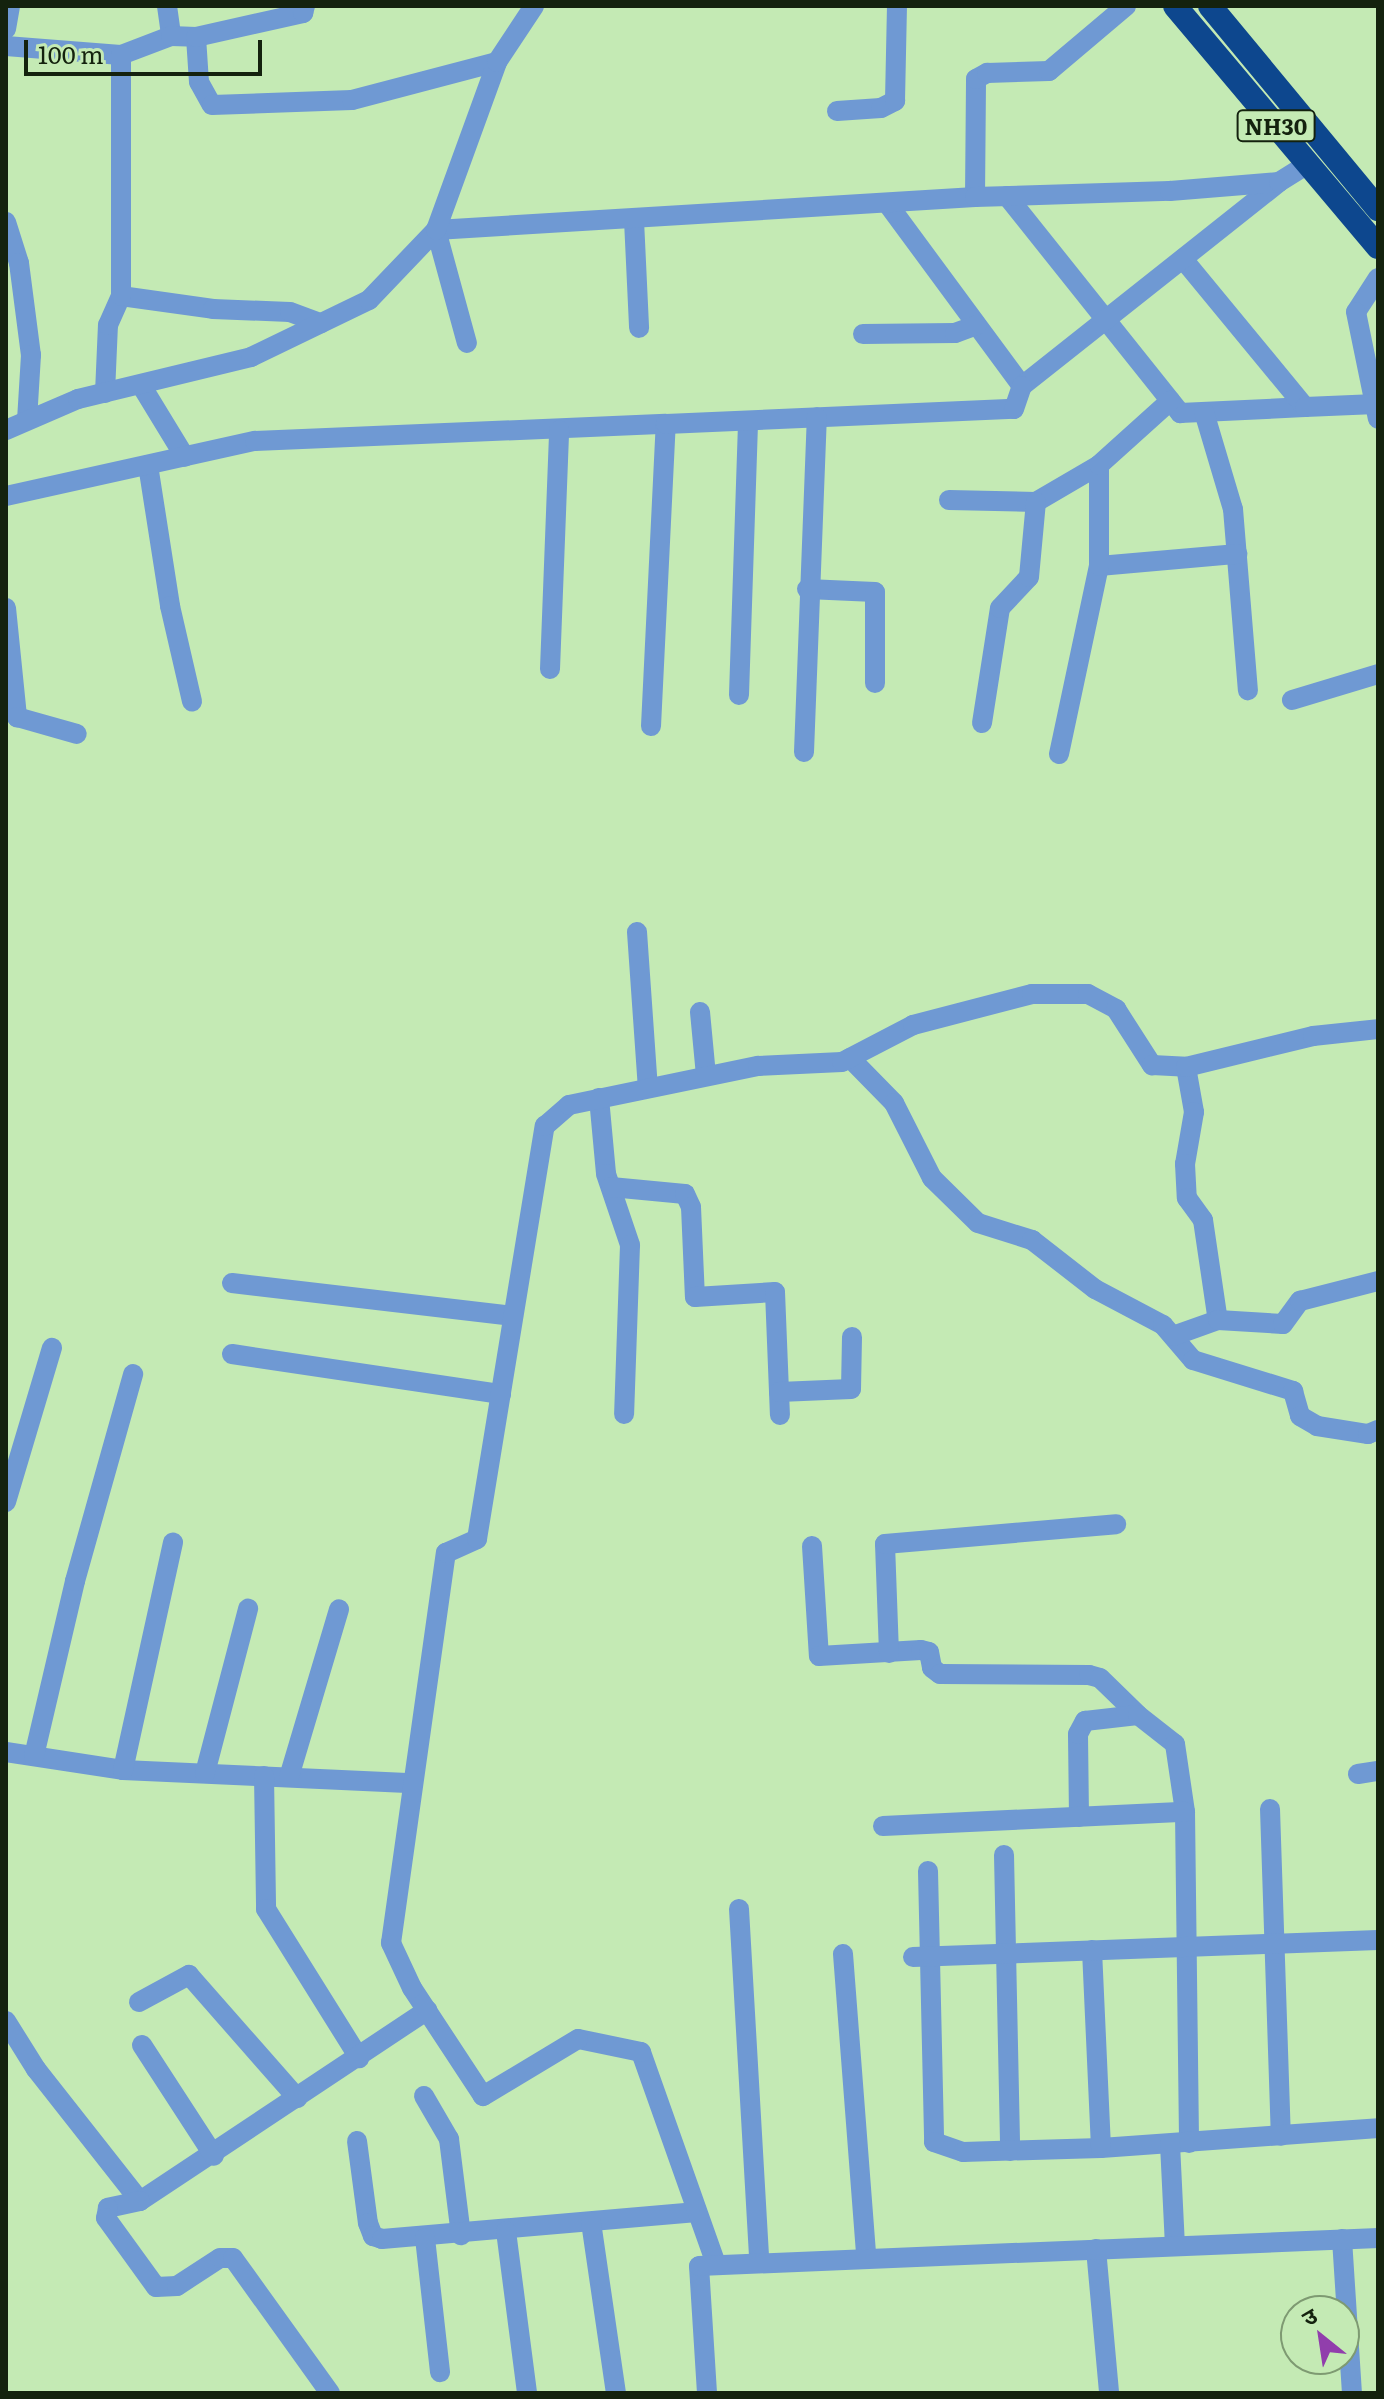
<!DOCTYPE html>
<html>
<head>
<meta charset="utf-8">
<style>
	body { margin:0 }
	#map { position:relative; width:1384px; height:2399px; overflow:hidden; background:#c4eab4; font-family:Literata,"Noto Sans Devanagari",serif }
	div>[style] { position:absolute }
	.minor>* { height:20px; margin:-10px; padding:0 10px; transform-origin:10px; border-radius:10px; background:#6f99d3 }
	.highway>* { height:24px; margin:-12px; padding:0 12px; transform-origin:12px; border-radius:12px; background:#0d478e }
	span { translate:-50% -50%; white-space:nowrap; text-align:center; line-height:1.15; -webkit-text-stroke:7px #c4eab4; paint-order:stroke }
	.shield-label span { padding:2px 6px; background:#c4eab4; border:2px solid; border-radius:6px; -webkit-text-stroke-width:0 }
	.shield-label { font-size:22px; color:#14220e; font-weight:700 }
	.frame { position:absolute; inset:0; border:8px solid #14220e; pointer-events:none }
	.north { position:absolute; left:1280px; top:2295px; width:80px; height:80px; box-sizing:border-box; background:#c4eab4; border:2px solid #7e9a72; border-radius:50%; rotate:330deg; font-size:22px; font-weight:700; line-height:32px; text-align:center; color:#14220e }
	.north::after { content:''; display:block; margin:auto; width:28px; height:36px; background:#913eac; clip-path:polygon(50% 0,100% 100%,50% 72%,0 100%) }
	.scale { position:absolute; left:24px; top:40px; width:238px; height:36px; box-sizing:border-box; border:4px solid #14220e; border-top:0; padding-left:10px; font-size:24px; line-height:28px; white-space:nowrap; color:#14220e; -webkit-text-stroke:6px #c4eab4; paint-order:stroke }
</style>
</head>
<body>
<div id="map">
	<div class="minor">
		<div style="left:167px;top:6px;width:30px;rotate:82deg"></div>
		<div style="left:6px;top:29px;width:23px;rotate:-80deg"></div>
		<div style="left:196px;top:37px;width:45px;rotate:86.2deg"></div>
		<div style="left:199px;top:82px;width:26px;rotate:61deg"></div>
		<div style="left:212px;top:105px;width:140px;rotate:-2deg"></div>
		<div style="left:352px;top:100px;width:150px;rotate:-14.7deg"></div>
		<div style="left:6px;top:46px;width:115px;rotate:4.5deg"></div>
		<div style="left:121px;top:55px;width:53px;rotate:-20.8deg"></div>
		<div style="left:171px;top:36px;width:25px;rotate:2deg"></div>
		<div style="left:196px;top:37px;width:110px;rotate:-12.6deg"></div>
		<div style="left:303px;top:13px;width:7px;rotate:-74deg"></div>
		<div style="left:837px;top:111px;width:44px;rotate:-3.9deg"></div>
		<div style="left:881px;top:108px;width:16px;rotate:-27deg"></div>
		<div style="left:895px;top:101px;width:95px;rotate:-88.8deg"></div>
		<div style="left:1007px;top:196px;width:278px;rotate:51.4deg"></div>
		<div style="left:1180px;top:413px;width:125px;rotate:-2.7deg"></div>
		<div style="left:1305px;top:407px;width:192px;rotate:-129.5deg"></div>
		<div style="left:975px;top:197px;width:118px;rotate:-89.5deg"></div>
		<div style="left:976px;top:79px;width:13px;rotate:-29deg"></div>
		<div style="left:987px;top:73px;width:62px;rotate:-1.8deg"></div>
		<div style="left:1049px;top:71px;width:101px;rotate:-40.2deg"></div>
		<div style="left:887px;top:203px;width:227px;rotate:53.6deg"></div>
		<div style="left:1022px;top:386px;width:328px;rotate:-38.4deg"></div>
		<div style="left:634px;top:220px;width:108px;rotate:87.3deg"></div>
		<div style="left:6px;top:222px;width:43px;rotate:72.4deg"></div>
		<div style="left:19px;top:263px;width:93px;rotate:82.6deg"></div>
		<div style="left:31px;top:355px;width:65px;rotate:93.5deg"></div>
		<div style="left:436px;top:230px;width:540px;rotate:-3.5deg"></div>
		<div style="left:975px;top:197px;width:195px;rotate:-1.8deg"></div>
		<div style="left:1170px;top:191px;width:109px;rotate:-4.7deg"></div>
		<div style="left:1279px;top:182px;width:34px;rotate:-32deg"></div>
		<div style="left:436px;top:230px;width:117px;rotate:74.7deg"></div>
		<div style="left:1378px;top:278px;width:40px;rotate:122.9deg"></div>
		<div style="left:1356px;top:312px;width:109px;rotate:78.4deg"></div>
		<div style="left:121px;top:296px;width:93px;rotate:8deg"></div>
		<div style="left:213px;top:309px;width:77px;rotate:2.2deg"></div>
		<div style="left:290px;top:312px;width:33px;rotate:20deg"></div>
		<div style="left:863px;top:334px;width:92px;rotate:-0.6deg"></div>
		<div style="left:955px;top:333px;width:23px;rotate:-20deg"></div>
		<div style="left:141px;top:385px;width:84px;rotate:58.6deg"></div>
		<div style="left:105px;top:393px;width:68px;rotate:-87.5deg"></div>
		<div style="left:108px;top:325px;width:32px;rotate:-66deg"></div>
		<div style="left:121px;top:296px;width:241px;rotate:-90deg"></div>
		<div style="left:1305px;top:407px;width:71px;rotate:-2.4deg"></div>
		<div style="left:1204px;top:412px;width:101px;rotate:73.4deg"></div>
		<div style="left:1233px;top:509px;width:182px;rotate:85.3deg"></div>
		<div style="left:6px;top:430px;width:78px;rotate:-23.3deg"></div>
		<div style="left:78px;top:399px;width:178px;rotate:-13.6deg"></div>
		<div style="left:251px;top:357px;width:131px;rotate:-25.8deg"></div>
		<div style="left:369px;top:300px;width:97px;rotate:-46.3deg"></div>
		<div style="left:436px;top:230px;width:179px;rotate:-70deg"></div>
		<div style="left:497px;top:62px;width:67px;rotate:-56.5deg"></div>
		<div style="left:148px;top:465px;width:143px;rotate:81.1deg"></div>
		<div style="left:170px;top:606px;width:98px;rotate:77deg"></div>
		<div style="left:6px;top:496px;width:255px;rotate:-12.5deg"></div>
		<div style="left:255px;top:441px;width:411px;rotate:-2.4deg"></div>
		<div style="left:949px;top:500px;width:87px;rotate:1.3deg"></div>
		<div style="left:1036px;top:502px;width:73px;rotate:-30.4deg"></div>
		<div style="left:1099px;top:566px;width:139px;rotate:-5deg"></div>
		<div style="left:807px;top:589px;width:68px;rotate:2.5deg"></div>
		<div style="left:875px;top:592px;width:91px;rotate:90deg"></div>
		<div style="left:6px;top:608px;width:110px;rotate:84.2deg"></div>
		<div style="left:17px;top:717px;width:62px;rotate:15.8deg"></div>
		<div style="left:550px;top:669px;width:239px;rotate:-87.8deg"></div>
		<div style="left:739px;top:695px;width:274px;rotate:-88.1deg"></div>
		<div style="left:1292px;top:700px;width:90px;rotate:-16.8deg"></div>
		<div style="left:982px;top:723px;width:116px;rotate:-81.1deg"></div>
		<div style="left:1000px;top:608px;width:42px;rotate:-46.9deg"></div>
		<div style="left:1029px;top:577px;width:75px;rotate:-84.7deg"></div>
		<div style="left:651px;top:726px;width:302px;rotate:-87.2deg"></div>
		<div style="left:666px;top:424px;width:348px;rotate:-2.5deg"></div>
		<div style="left:1014px;top:409px;width:24px;rotate:-71deg"></div>
		<div style="left:804px;top:752px;width:335px;rotate:-87.8deg"></div>
		<div style="left:1059px;top:754px;width:192px;rotate:-78deg"></div>
		<div style="left:1099px;top:566px;width:101px;rotate:-90deg"></div>
		<div style="left:1099px;top:465px;width:96px;rotate:-42deg"></div>
		<div style="left:637px;top:932px;width:156px;rotate:86deg"></div>
		<div style="left:700px;top:1012px;width:64px;rotate:84.6deg"></div>
		<div style="left:850px;top:1058px;width:63px;rotate:45.6deg"></div>
		<div style="left:894px;top:1103px;width:84px;rotate:63.1deg"></div>
		<div style="left:932px;top:1178px;width:64px;rotate:44.4deg"></div>
		<div style="left:978px;top:1223px;width:57px;rotate:17.5deg"></div>
		<div style="left:1032px;top:1240px;width:80px;rotate:37.9deg"></div>
		<div style="left:1095px;top:1289px;width:77px;rotate:27.9deg"></div>
		<div style="left:1163px;top:1325px;width:46px;rotate:49.4deg"></div>
		<div style="left:1193px;top:1360px;width:105px;rotate:17.2deg"></div>
		<div style="left:1293px;top:1391px;width:26px;rotate:74deg"></div>
		<div style="left:1300px;top:1416px;width:20px;rotate:30deg"></div>
		<div style="left:1317px;top:1426px;width:52px;rotate:8.9deg"></div>
		<div style="left:1368px;top:1434px;width:11px;rotate:-22deg"></div>
		<div style="left:1186px;top:1067px;width:46px;rotate:79.9deg"></div>
		<div style="left:1194px;top:1112px;width:53px;rotate:99.8deg"></div>
		<div style="left:1185px;top:1164px;width:34px;rotate:87deg"></div>
		<div style="left:1187px;top:1198px;width:27px;rotate:54deg"></div>
		<div style="left:1203px;top:1220px;width:96px;rotate:81.6deg"></div>
		<div style="left:599px;top:1098px;width:76px;rotate:84.7deg"></div>
		<div style="left:606px;top:1174px;width:75px;rotate:71.3deg"></div>
		<div style="left:630px;top:1245px;width:169px;rotate:92deg"></div>
		<div style="left:611px;top:1187px;width:74px;rotate:5.4deg"></div>
		<div style="left:685px;top:1194px;width:14px;rotate:65deg"></div>
		<div style="left:691px;top:1207px;width:90px;rotate:87.5deg"></div>
		<div style="left:695px;top:1297px;width:80px;rotate:-3.6deg"></div>
		<div style="left:775px;top:1292px;width:123px;rotate:87.7deg"></div>
		<div style="left:232px;top:1283px;width:283px;rotate:6.7deg"></div>
		<div style="left:1173px;top:1336px;width:48px;rotate:-19.6deg"></div>
		<div style="left:1218px;top:1320px;width:65px;rotate:3.5deg"></div>
		<div style="left:1283px;top:1324px;width:29px;rotate:-54deg"></div>
		<div style="left:1300px;top:1301px;width:81px;rotate:-14.4deg"></div>
		<div style="left:232px;top:1354px;width:272px;rotate:8.5deg"></div>
		<div style="left:779px;top:1392px;width:72px;rotate:-2.4deg"></div>
		<div style="left:851px;top:1389px;width:52px;rotate:-88.9deg"></div>
		<div style="left:6px;top:1502px;width:161px;rotate:-73.4deg"></div>
		<div style="left:812px;top:1546px;width:110px;rotate:86.4deg"></div>
		<div style="left:819px;top:1656px;width:102px;rotate:-3.4deg"></div>
		<div style="left:921px;top:1650px;width:8px;rotate:14deg"></div>
		<div style="left:929px;top:1652px;width:16px;rotate:79deg"></div>
		<div style="left:932px;top:1668px;width:10px;rotate:37deg"></div>
		<div style="left:940px;top:1674px;width:149px;rotate:0.4deg"></div>
		<div style="left:1089px;top:1675px;width:11px;rotate:15deg"></div>
		<div style="left:1100px;top:1678px;width:53px;rotate:44.2deg"></div>
		<div style="left:889px;top:1653px;width:109px;rotate:-92.1deg"></div>
		<div style="left:885px;top:1544px;width:232px;rotate:-4.9deg"></div>
		<div style="left:6px;top:1752px;width:118px;rotate:8.7deg"></div>
		<div style="left:123px;top:1770px;width:290px;rotate:2.6deg"></div>
		<div style="left:34px;top:1756px;width:180px;rotate:-76.8deg"></div>
		<div style="left:75px;top:1581px;width:215px;rotate:-74.3deg"></div>
		<div style="left:123px;top:1770px;width:233px;rotate:-77.6deg"></div>
		<div style="left:205px;top:1773px;width:170px;rotate:-75.3deg"></div>
		<div style="left:1358px;top:1774px;width:20px;rotate:-9deg"></div>
		<div style="left:264px;top:1776px;width:133px;rotate:89.1deg"></div>
		<div style="left:266px;top:1909px;width:176px;rotate:58deg"></div>
		<div style="left:289px;top:1777px;width:175px;rotate:-73.4deg"></div>
		<div style="left:1270px;top:1809px;width:327px;rotate:88.1deg"></div>
		<div style="left:1079px;top:1817px;width:83px;rotate:-90.7deg"></div>
		<div style="left:1078px;top:1734px;width:15px;rotate:-62deg"></div>
		<div style="left:1085px;top:1721px;width:53px;rotate:-6.5deg"></div>
		<div style="left:1138px;top:1715px;width:47px;rotate:38.1deg"></div>
		<div style="left:1175px;top:1744px;width:69px;rotate:81.6deg"></div>
		<div style="left:1185px;top:1812px;width:331px;rotate:89.3deg"></div>
		<div style="left:883px;top:1826px;width:302px;rotate:-2.7deg"></div>
		<div style="left:1004px;top:1855px;width:296px;rotate:88.8deg"></div>
		<div style="left:928px;top:1871px;width:271px;rotate:88.7deg"></div>
		<div style="left:934px;top:2142px;width:31px;rotate:19deg"></div>
		<div style="left:963px;top:2152px;width:138px;rotate:-1.7deg"></div>
		<div style="left:1101px;top:2148px;width:278px;rotate:-4.1deg"></div>
		<div style="left:739px;top:1909px;width:353px;rotate:86.7deg"></div>
		<div style="left:1092px;top:1950px;width:198px;rotate:87.4deg"></div>
		<div style="left:843px;top:1954px;width:302px;rotate:85.6deg"></div>
		<div style="left:913px;top:1957px;width:465px;rotate:-2.1deg"></div>
		<div style="left:139px;top:2002px;width:57px;rotate:-28.4deg"></div>
		<div style="left:189px;top:1975px;width:164px;rotate:48.7deg"></div>
		<div style="left:6px;top:2021px;width:57px;rotate:58deg"></div>
		<div style="left:36px;top:2069px;width:168px;rotate:51.8deg"></div>
		<div style="left:140px;top:2201px;width:345px;rotate:-33.6deg"></div>
		<div style="left:142px;top:2045px;width:132px;rotate:57deg"></div>
		<div style="left:424px;top:2096px;width:50px;rotate:59.8deg"></div>
		<div style="left:449px;top:2139px;width:97px;rotate:82.9deg"></div>
		<div style="left:357px;top:2141px;width:83px;rotate:82.4deg"></div>
		<div style="left:368px;top:2223px;width:14px;rotate:69deg"></div>
		<div style="left:373px;top:2236px;width:9px;rotate:18deg"></div>
		<div style="left:382px;top:2239px;width:316px;rotate:-4.9deg"></div>
		<div style="left:1170px;top:2144px;width:101px;rotate:87.2deg"></div>
		<div style="left:140px;top:2201px;width:33px;rotate:168deg"></div>
		<div style="left:108px;top:2208px;width:10px;rotate:101deg"></div>
		<div style="left:106px;top:2218px;width:85px;rotate:54.1deg"></div>
		<div style="left:156px;top:2287px;width:21px;rotate:-3deg"></div>
		<div style="left:177px;top:2286px;width:51px;rotate:-33.1deg"></div>
		<div style="left:220px;top:2258px;width:13px"></div>
		<div style="left:233px;top:2258px;width:166px;rotate:54.3deg"></div>
		<div style="left:591px;top:2222px;width:173px;rotate:81.7deg"></div>
		<div style="left:506px;top:2231px;width:163px;rotate:82.6deg"></div>
		<div style="left:425px;top:2238px;width:135px;rotate:83.6deg"></div>
		<div style="left:1342px;top:2239px;width:154px;rotate:86.3deg"></div>
		<div style="left:1096px;top:2249px;width:145px;rotate:84.8deg"></div>
		<div style="left:716px;top:2264px;width:225px;rotate:-109.5deg"></div>
		<div style="left:641px;top:2052px;width:64px;rotate:-168.3deg"></div>
		<div style="left:578px;top:2039px;width:111px;rotate:149deg"></div>
		<div style="left:483px;top:2096px;width:129px;rotate:-123.3deg"></div>
		<div style="left:412px;top:1988px;width:50px;rotate:-115deg"></div>
		<div style="left:391px;top:1943px;width:394px;rotate:-82deg"></div>
		<div style="left:446px;top:1553px;width:34px;rotate:-24deg"></div>
		<div style="left:477px;top:1539px;width:419px;rotate:-80.7deg"></div>
		<div style="left:545px;top:1126px;width:32px;rotate:-41deg"></div>
		<div style="left:569px;top:1105px;width:193px;rotate:-11.7deg"></div>
		<div style="left:758px;top:1066px;width:84px;rotate:-2.7deg"></div>
		<div style="left:842px;top:1062px;width:80px;rotate:-27.5deg"></div>
		<div style="left:913px;top:1025px;width:123px;rotate:-14.6deg"></div>
		<div style="left:1032px;top:994px;width:56px"></div>
		<div style="left:1088px;top:994px;width:32px;rotate:28deg"></div>
		<div style="left:1116px;top:1009px;width:67px;rotate:57.3deg"></div>
		<div style="left:1152px;top:1065px;width:34px;rotate:3deg"></div>
		<div style="left:1186px;top:1067px;width:131px;rotate:-13.7deg"></div>
		<div style="left:1313px;top:1036px;width:65px;rotate:-6.1deg"></div>
		<div style="left:707px;top:2393px;width:127px;rotate:-93.6deg"></div>
		<div style="left:699px;top:2266px;width:680px;rotate:-2.36deg"></div>
	</div>
	<div class="highway">
		<div style="left:1175px;top:6px;width:315px;rotate:49.9deg"></div>
		<div style="left:1210px;top:6px;width:264px;rotate:50.4deg"></div>
	</div>
	<div class="shield-label">
		<span style="left:1276px;top:126px">NH30</span>
	</div>
	<div class="frame"></div>
	<div class="north">उ</div>
	<div class="scale">100 m</div>
</div>
</body>
</html>
